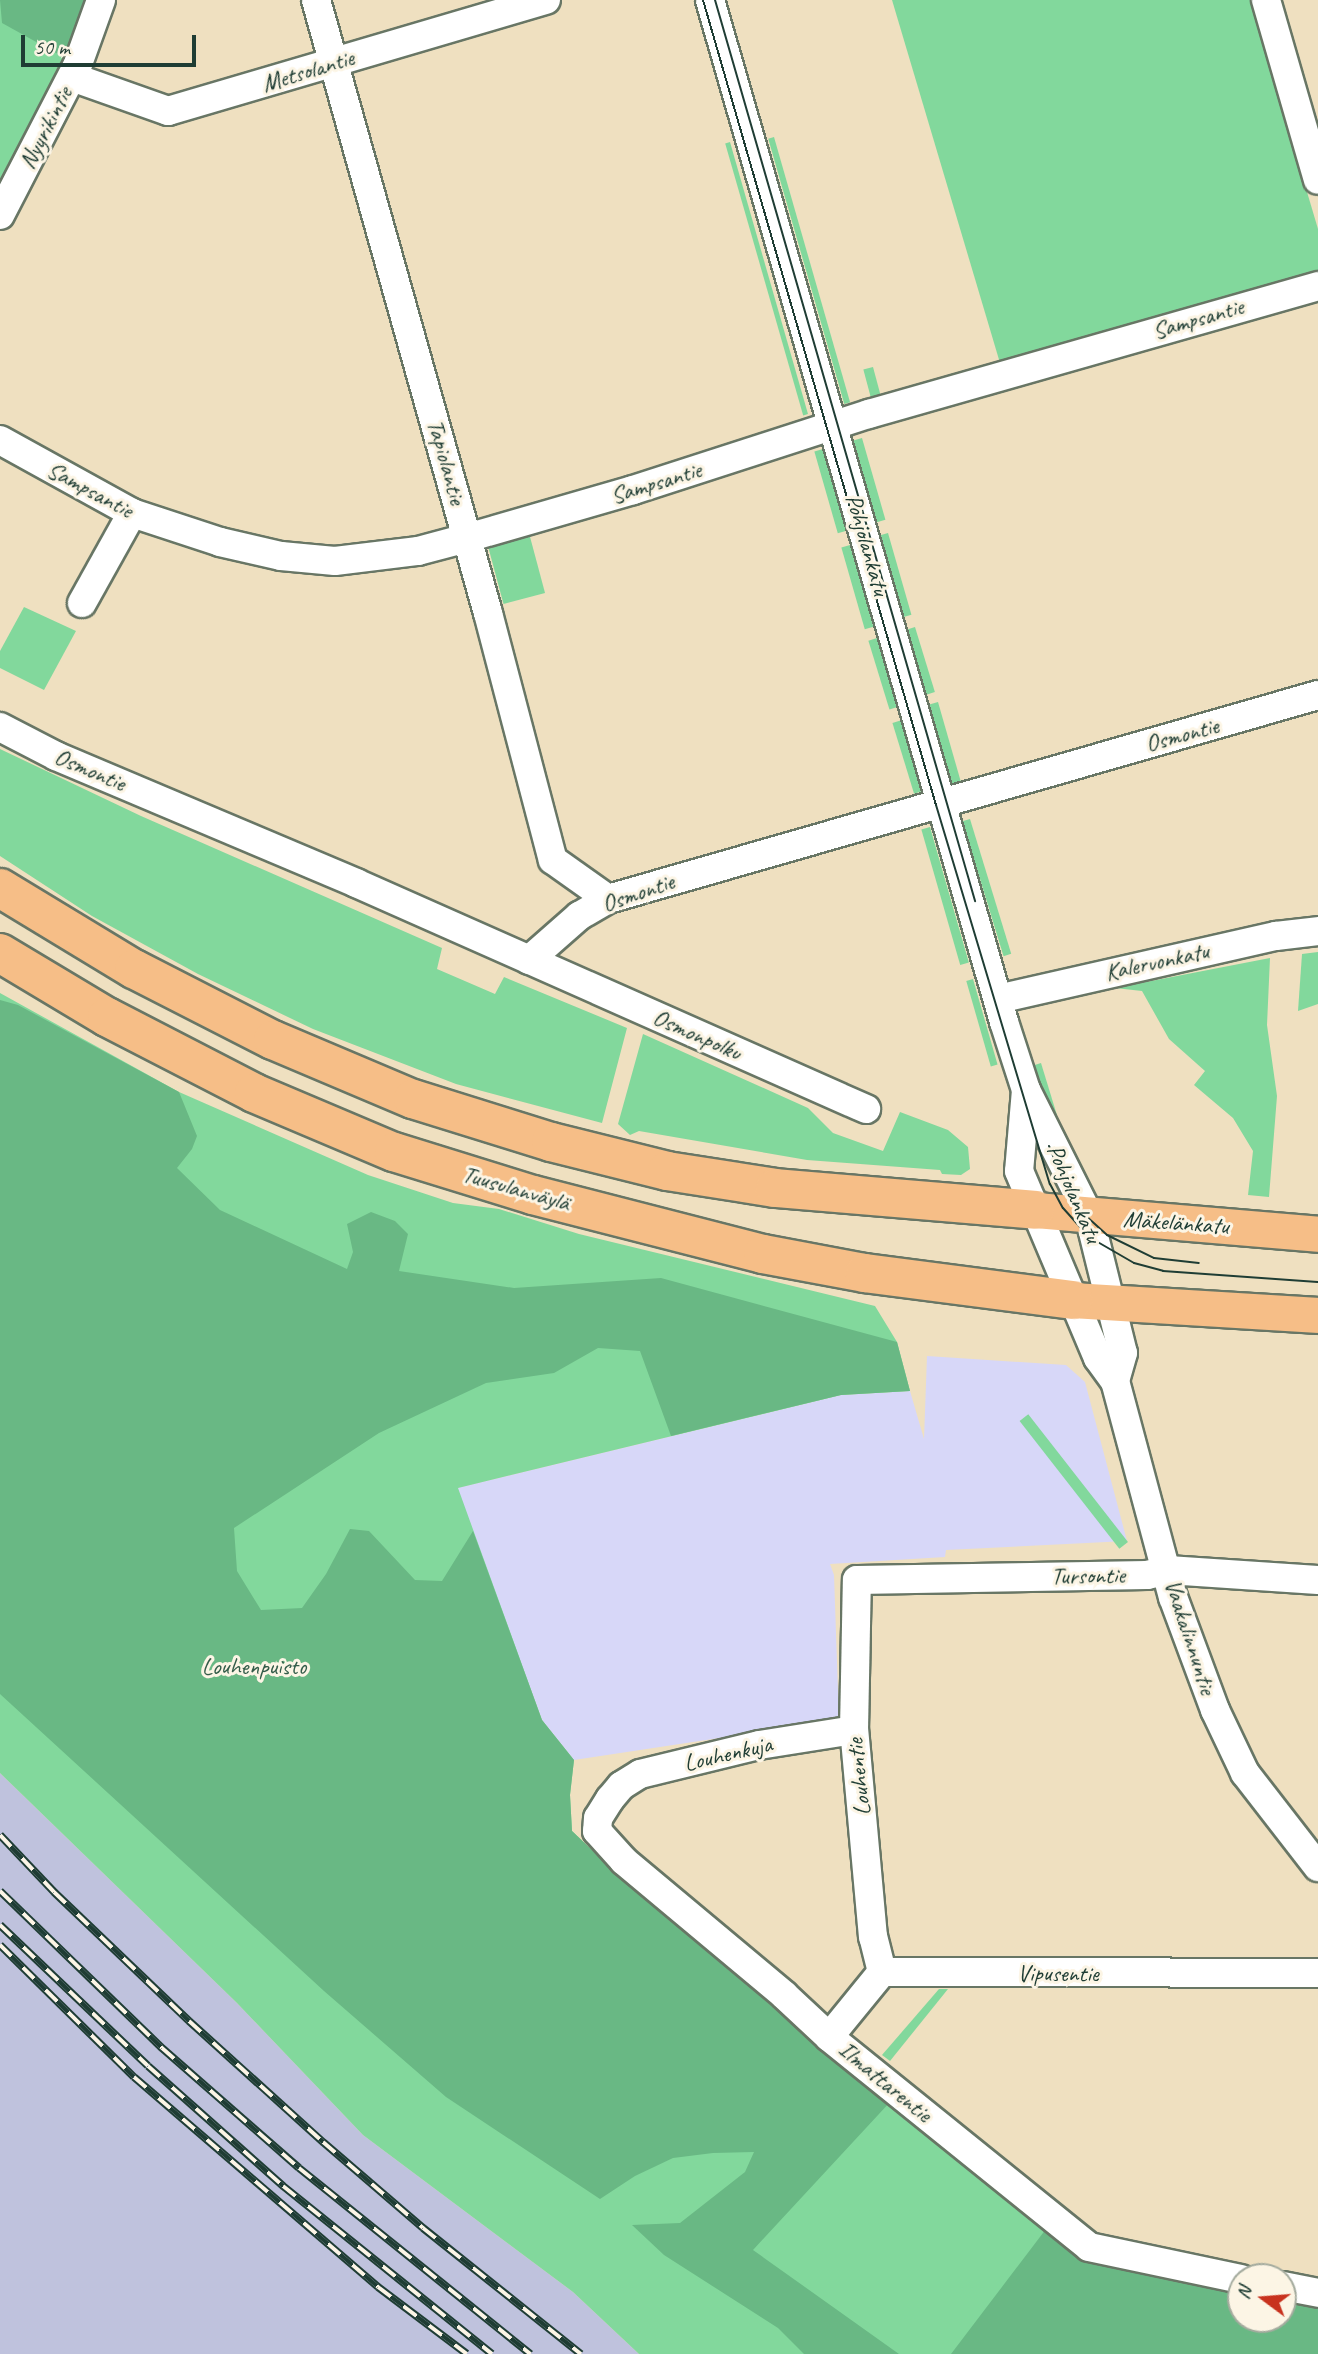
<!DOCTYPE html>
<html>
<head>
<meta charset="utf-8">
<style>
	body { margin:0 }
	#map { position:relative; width:1318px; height:2354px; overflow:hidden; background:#efe0c0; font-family:Caveat,sans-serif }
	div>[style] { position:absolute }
	.built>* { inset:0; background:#d7d7f8 }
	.industrial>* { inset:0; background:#bfc2dd }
	.green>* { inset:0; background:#82d89c; transform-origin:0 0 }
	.forest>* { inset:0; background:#69b884 }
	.roads { filter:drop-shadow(2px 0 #687665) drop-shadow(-2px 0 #687665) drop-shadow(0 2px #687665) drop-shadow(0 -2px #687665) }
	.minor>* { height:28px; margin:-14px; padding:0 14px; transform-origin:14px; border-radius:14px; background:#fff }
	.major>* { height:35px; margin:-17.5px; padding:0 17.5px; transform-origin:17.5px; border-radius:17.5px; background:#f6be87 }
	.highway>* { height:38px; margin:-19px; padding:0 19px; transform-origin:19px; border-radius:19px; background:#f6be87 }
	.tram>* { height:2px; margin:-1px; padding:0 1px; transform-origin:1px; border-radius:1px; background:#1f3d34 }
	.rail>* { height:8px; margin-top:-4px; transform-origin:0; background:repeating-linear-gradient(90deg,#fcf5e5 0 16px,#1f3d34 0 32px); box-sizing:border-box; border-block:2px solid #1f3d34 }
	span { translate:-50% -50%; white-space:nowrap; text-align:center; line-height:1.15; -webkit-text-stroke:6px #fcf5e5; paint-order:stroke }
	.street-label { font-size:24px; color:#1f3d34 }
	.park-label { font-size:24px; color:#335c49 }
	.north { position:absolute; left:1227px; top:2263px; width:70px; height:70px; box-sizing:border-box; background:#fcf5e5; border:2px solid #a4ab9e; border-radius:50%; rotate:286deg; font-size:19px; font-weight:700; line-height:28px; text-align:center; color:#1f3d34 }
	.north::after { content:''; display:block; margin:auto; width:24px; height:32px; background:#c8321e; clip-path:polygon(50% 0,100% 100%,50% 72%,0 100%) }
	.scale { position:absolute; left:21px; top:35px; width:175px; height:32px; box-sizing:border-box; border:4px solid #1f3d34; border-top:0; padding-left:9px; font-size:21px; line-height:24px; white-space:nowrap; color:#1f3d34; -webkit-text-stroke:5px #fcf5e5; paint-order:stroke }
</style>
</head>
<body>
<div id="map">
	<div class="built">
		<div style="clip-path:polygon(927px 1356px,1066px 1365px,1085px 1382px,1127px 1541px,946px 1550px,945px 1557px,830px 1564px,834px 1575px,839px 1720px,574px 1760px,542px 1720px,457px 1488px,841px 1395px,910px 1391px,924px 1439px)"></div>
	</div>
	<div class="industrial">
		<div style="clip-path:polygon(0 1773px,237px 2003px,363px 2135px,573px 2292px,639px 2354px,0 2354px)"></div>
	</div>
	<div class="green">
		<div style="clip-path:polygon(0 0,83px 24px,0 186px)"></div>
		<div style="clip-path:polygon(892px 0,1250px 0,1318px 229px,1318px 273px,1000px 363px)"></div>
		<div style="left:774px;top:137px;width:276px;height:6px;rotate:74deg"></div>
		<div style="left:730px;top:142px;width:283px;height:5px;rotate:74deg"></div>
		<div style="left:873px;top:367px;width:34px;height:10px;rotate:75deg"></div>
		<div style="left:862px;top:438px;width:85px;height:9px;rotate:74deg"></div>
		<div style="left:823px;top:449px;width:85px;height:9px;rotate:74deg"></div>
		<div style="left:529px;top:533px;width:62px;height:43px;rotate:75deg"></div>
		<div style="left:888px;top:533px;width:85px;height:9px;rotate:74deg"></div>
		<div style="left:850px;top:545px;width:85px;height:9px;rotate:74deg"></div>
		<div style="clip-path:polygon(24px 607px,76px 631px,44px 690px,0 668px,0 651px)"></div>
		<div style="left:915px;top:627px;width:68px;height:9px;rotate:73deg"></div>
		<div style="left:877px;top:638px;width:72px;height:9px;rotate:73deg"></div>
		<div style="left:938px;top:702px;width:85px;height:9px;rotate:74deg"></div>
		<div style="left:902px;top:720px;width:74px;height:10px;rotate:73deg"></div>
		<div style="clip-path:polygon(0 749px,141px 816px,442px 948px,437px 969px,495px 994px,504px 977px,627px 1028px,602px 1123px,456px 1084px,313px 1029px,198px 974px,92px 916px,0 856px)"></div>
		<div style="left:970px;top:819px;width:141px;height:8px;rotate:73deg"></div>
		<div style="left:930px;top:827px;width:141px;height:9px;rotate:74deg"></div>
		<div style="clip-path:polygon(1318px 952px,1318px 1004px,1298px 1011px,1302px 954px)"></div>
		<div style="clip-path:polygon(1270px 958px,1267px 1025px,1277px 1096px,1269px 1197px,1248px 1195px,1253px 1151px,1233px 1118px,1194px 1085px,1205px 1071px,1169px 1039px,1142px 991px,1115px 988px)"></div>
		<div style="left:973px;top:979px;width:89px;height:7px;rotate:74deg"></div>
		<div style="clip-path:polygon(0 993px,179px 1092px,368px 1175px,453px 1203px,499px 1209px,579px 1234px,875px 1306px,897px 1342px,910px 1391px,841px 1395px,458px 1488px,542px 1720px,574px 1760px,570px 1795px,572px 1831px,612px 1869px,1046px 2229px,1241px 2319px,1283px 2319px,1318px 2354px,639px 2354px,573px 2292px,363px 2135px,237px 2003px,0 1773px)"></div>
		<div style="clip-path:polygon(643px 1034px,808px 1108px,833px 1133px,883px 1151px,900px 1112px,948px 1130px,968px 1147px,970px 1169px,961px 1175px,942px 1174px,940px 1170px,807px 1160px,639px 1131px,630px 1135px,618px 1124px)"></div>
		<div style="left:1041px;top:1063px;width:55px;height:9px;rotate:73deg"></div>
		<div style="left:1128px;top:1542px;width:11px;height:162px;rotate:142deg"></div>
		<div style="clip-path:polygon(939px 1989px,948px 1989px,890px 2061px,882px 2055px)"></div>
	</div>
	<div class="forest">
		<div style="clip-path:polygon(0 0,93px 0,67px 59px,2px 23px)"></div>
		<div style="clip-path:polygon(0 1000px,18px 1005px,179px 1092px,197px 1136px,192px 1149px,177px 1168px,220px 1210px,347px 1269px,353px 1252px,347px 1224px,371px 1212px,395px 1221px,408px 1234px,399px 1271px,514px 1288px,661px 1278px,897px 1342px,910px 1391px,841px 1395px,671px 1436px,640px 1351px,598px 1348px,554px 1373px,486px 1383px,379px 1433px,234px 1528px,237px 1571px,261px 1610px,302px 1608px,326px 1574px,350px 1529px,369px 1531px,415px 1580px,442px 1581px,473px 1531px,542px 1720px,574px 1760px,570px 1795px,572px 1831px,612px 1869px,891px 2101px,753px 2250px,899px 2354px,804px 2354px,778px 2328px,664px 2255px,632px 2225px,680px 2223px,745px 2172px,754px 2152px,713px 2153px,673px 2158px,635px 2176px,600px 2199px,446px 2097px,324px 1991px,0 1694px)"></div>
		<div style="clip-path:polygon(1046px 2229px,1241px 2286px,1241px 2319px,1283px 2319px,1283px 2294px,1318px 2302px,1318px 2354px,951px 2354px)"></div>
	</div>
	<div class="roads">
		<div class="minor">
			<div style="left:316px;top:0;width:637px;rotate:74.33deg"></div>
			<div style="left:488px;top:613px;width:255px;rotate:75.3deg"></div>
			<div style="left:553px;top:860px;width:67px;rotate:35.3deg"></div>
			<div style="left:710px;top:0;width:1063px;rotate:73.95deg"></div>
			<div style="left:1004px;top:1022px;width:71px;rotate:72.1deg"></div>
			<div style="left:1026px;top:1090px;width:141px;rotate:63.4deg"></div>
			<div style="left:1089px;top:1216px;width:141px;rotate:76.1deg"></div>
			<div style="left:1123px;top:1353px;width:29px;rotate:106deg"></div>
			<div style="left:1266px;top:0;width:187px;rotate:73.9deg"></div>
			<div style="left:72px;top:77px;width:102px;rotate:19.5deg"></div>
			<div style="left:168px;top:111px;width:394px;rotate:-16.4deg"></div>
			<div style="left:0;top:215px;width:170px;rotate:-62.7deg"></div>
			<div style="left:78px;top:64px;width:68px;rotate:-70.2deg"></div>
			<div style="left:0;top:440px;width:151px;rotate:28.9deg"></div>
			<div style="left:132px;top:513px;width:93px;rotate:18.2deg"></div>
			<div style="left:220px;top:542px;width:63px;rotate:12.9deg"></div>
			<div style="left:281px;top:556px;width:54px;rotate:5.3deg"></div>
			<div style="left:335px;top:561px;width:84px;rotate:-6.9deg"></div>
			<div style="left:418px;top:551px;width:51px;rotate:-14.9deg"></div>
			<div style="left:467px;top:538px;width:173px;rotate:-16.1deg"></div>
			<div style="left:633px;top:490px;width:248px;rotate:-17.9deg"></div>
			<div style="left:869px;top:414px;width:467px;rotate:-15.9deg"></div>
			<div style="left:82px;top:603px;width:103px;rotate:-60.9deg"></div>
			<div style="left:0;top:727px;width:63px;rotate:27.4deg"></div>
			<div style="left:56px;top:756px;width:326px;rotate:22.9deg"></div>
			<div style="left:356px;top:883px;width:558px;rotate:23.9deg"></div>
			<div style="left:529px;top:960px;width:67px;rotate:-41.3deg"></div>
			<div style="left:579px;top:916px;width:34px;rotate:-30deg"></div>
			<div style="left:608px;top:899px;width:739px;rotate:-16.03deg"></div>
			<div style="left:998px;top:999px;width:285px;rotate:-12.8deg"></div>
			<div style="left:1276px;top:936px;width:42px;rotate:-6.8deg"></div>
			<div style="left:1026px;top:1090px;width:81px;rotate:94.9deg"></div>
			<div style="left:1019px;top:1171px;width:203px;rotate:67.1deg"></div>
			<div style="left:1098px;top:1358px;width:29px;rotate:54deg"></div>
			<div style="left:1115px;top:1381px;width:224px;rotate:75deg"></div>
			<div style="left:1173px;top:1597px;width:121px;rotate:69.6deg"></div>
			<div style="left:1215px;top:1710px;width:70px;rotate:64.5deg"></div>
			<div style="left:1245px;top:1773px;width:119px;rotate:52.2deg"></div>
			<div style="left:854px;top:1730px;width:96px;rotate:171deg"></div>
			<div style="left:759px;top:1745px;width:122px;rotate:166.3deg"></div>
			<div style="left:640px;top:1774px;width:22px;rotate:148deg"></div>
			<div style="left:621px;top:1786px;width:17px;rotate:130deg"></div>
			<div style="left:610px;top:1799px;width:22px;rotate:122deg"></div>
			<div style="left:598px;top:1818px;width:13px;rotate:94deg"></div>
			<div style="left:597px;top:1831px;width:40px;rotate:48deg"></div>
			<div style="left:624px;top:1861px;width:209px;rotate:39.9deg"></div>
			<div style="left:784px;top:1995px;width:62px;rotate:43deg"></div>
			<div style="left:829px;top:2037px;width:334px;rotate:38.9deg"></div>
			<div style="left:1089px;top:2247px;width:155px;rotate:11.9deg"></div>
			<div style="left:882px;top:1972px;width:36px;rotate:-104deg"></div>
			<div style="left:873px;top:1937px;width:208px;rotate:-95.2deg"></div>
			<div style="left:854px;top:1730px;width:150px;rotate:-88.9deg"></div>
			<div style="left:857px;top:1580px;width:290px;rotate:-1deg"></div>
			<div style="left:1147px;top:1575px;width:22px;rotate:-13deg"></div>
			<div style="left:1168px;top:1570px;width:150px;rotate:3.8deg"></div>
			<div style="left:829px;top:2037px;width:84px;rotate:-50.8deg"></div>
			<div style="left:882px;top:1972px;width:436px;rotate:0.1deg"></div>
			<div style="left:1283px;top:2286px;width:36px;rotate:11deg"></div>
		</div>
		<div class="major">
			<div style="left:1035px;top:1210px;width:284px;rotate:4.8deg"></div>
			<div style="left:1073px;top:1300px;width:245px;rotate:3.5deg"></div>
		</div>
		<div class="highway">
			<div style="left:0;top:888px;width:157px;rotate:31.2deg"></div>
			<div style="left:134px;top:969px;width:156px;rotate:27.1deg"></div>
			<div style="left:273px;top:1040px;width:152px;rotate:22.9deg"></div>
			<div style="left:413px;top:1099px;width:145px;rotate:17.3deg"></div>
			<div style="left:551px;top:1142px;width:120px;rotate:14deg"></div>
			<div style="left:667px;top:1171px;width:109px;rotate:8.9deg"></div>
			<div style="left:775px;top:1188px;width:261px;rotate:4.8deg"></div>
			<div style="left:0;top:953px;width:125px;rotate:30.9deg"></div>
			<div style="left:107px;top:1017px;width:165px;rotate:27.3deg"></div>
			<div style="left:254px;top:1093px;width:152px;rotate:22.9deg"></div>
			<div style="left:394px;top:1152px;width:145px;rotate:17.2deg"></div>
			<div style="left:533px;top:1195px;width:237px;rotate:14.4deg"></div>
			<div style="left:763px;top:1254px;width:104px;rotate:10.6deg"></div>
			<div style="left:865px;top:1273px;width:210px;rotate:7.4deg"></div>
		</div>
	</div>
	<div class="tram">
		<div style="left:703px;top:0;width:838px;rotate:73.86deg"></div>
		<div style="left:936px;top:805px;width:396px;rotate:73.3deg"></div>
		<div style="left:1050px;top:1184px;width:27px;rotate:62deg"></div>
		<div style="left:1063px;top:1208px;width:39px;rotate:48deg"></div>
		<div style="left:1089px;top:1237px;width:52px;rotate:30deg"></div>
		<div style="left:1134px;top:1263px;width:30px;rotate:15deg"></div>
		<div style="left:1163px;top:1271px;width:155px;rotate:4.1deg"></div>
		<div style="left:715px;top:0;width:938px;rotate:73.9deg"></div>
		<div style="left:1049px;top:1146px;width:52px;rotate:67.4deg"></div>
		<div style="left:1069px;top:1194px;width:28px;rotate:52deg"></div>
		<div style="left:1086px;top:1216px;width:28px;rotate:42deg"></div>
		<div style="left:1107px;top:1235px;width:52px;rotate:26.1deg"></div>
		<div style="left:1154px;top:1258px;width:45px;rotate:6.3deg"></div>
	</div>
	<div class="rail">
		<div style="left:0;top:1835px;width:79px;rotate:46.5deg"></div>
		<div style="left:54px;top:1892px;width:187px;rotate:43.7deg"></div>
		<div style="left:189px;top:2021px;width:181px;rotate:42.1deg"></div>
		<div style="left:323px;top:2142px;width:132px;rotate:40.7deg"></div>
		<div style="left:423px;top:2228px;width:202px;rotate:38.6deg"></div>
		<div style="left:0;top:1891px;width:226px;rotate:44.1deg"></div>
		<div style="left:162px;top:2048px;width:182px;rotate:41.2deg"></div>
		<div style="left:299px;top:2168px;width:297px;rotate:38.8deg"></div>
		<div style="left:0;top:1925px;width:204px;rotate:43.6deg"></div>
		<div style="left:148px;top:2066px;width:181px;rotate:41.6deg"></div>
		<div style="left:283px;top:2186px;width:268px;rotate:38.8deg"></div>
		<div style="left:0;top:1945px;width:188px;rotate:44.6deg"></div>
		<div style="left:134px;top:2077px;width:322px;rotate:40.7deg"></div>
		<div style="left:378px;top:2287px;width:111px;rotate:37deg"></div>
	</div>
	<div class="street-label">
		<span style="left:308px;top:71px;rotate:-17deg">Metsolantie</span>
		<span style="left:46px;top:128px;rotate:-63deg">Nyyrikintie</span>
		<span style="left:1198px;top:319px;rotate:-16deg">Sampsantie</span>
		<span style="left:446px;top:462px;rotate:74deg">Tapiolantie</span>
		<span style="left:656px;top:483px;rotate:-17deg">Sampsantie</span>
		<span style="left:90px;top:490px;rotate:28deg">Sampsantie</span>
		<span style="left:867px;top:545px;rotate:74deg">Pohjolankatu</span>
		<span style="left:1182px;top:735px;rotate:-15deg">Osmontie</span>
		<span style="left:90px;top:770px;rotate:23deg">Osmontie</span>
		<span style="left:638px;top:893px;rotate:-19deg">Osmontie</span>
		<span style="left:1157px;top:962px;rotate:-12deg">Kalervonkatu</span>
		<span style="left:697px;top:1035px;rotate:24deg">Osmonpolku</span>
		<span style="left:516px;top:1189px;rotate:16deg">Tuusulanväylä</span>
		<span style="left:1074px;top:1194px;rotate:67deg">Pohjolankatu</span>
		<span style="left:1176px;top:1223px;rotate:4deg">Mäkelänkatu</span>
		<span style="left:1088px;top:1576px;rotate:-1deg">Tursontie</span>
		<span style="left:1190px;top:1637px;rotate:72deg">Vaakalinnuntie</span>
		<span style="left:728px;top:1754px;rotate:-13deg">Louhenkuja</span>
		<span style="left:859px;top:1777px;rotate:-96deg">Louhentie</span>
		<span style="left:1058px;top:1974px">Vipusentie</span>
		<span style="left:885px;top:2082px;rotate:39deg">Ilmattarentie</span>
	</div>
	<div class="park-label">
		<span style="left:254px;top:1667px">Louhenpuisto</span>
	</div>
	<div class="north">N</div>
	<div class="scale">50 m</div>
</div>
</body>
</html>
